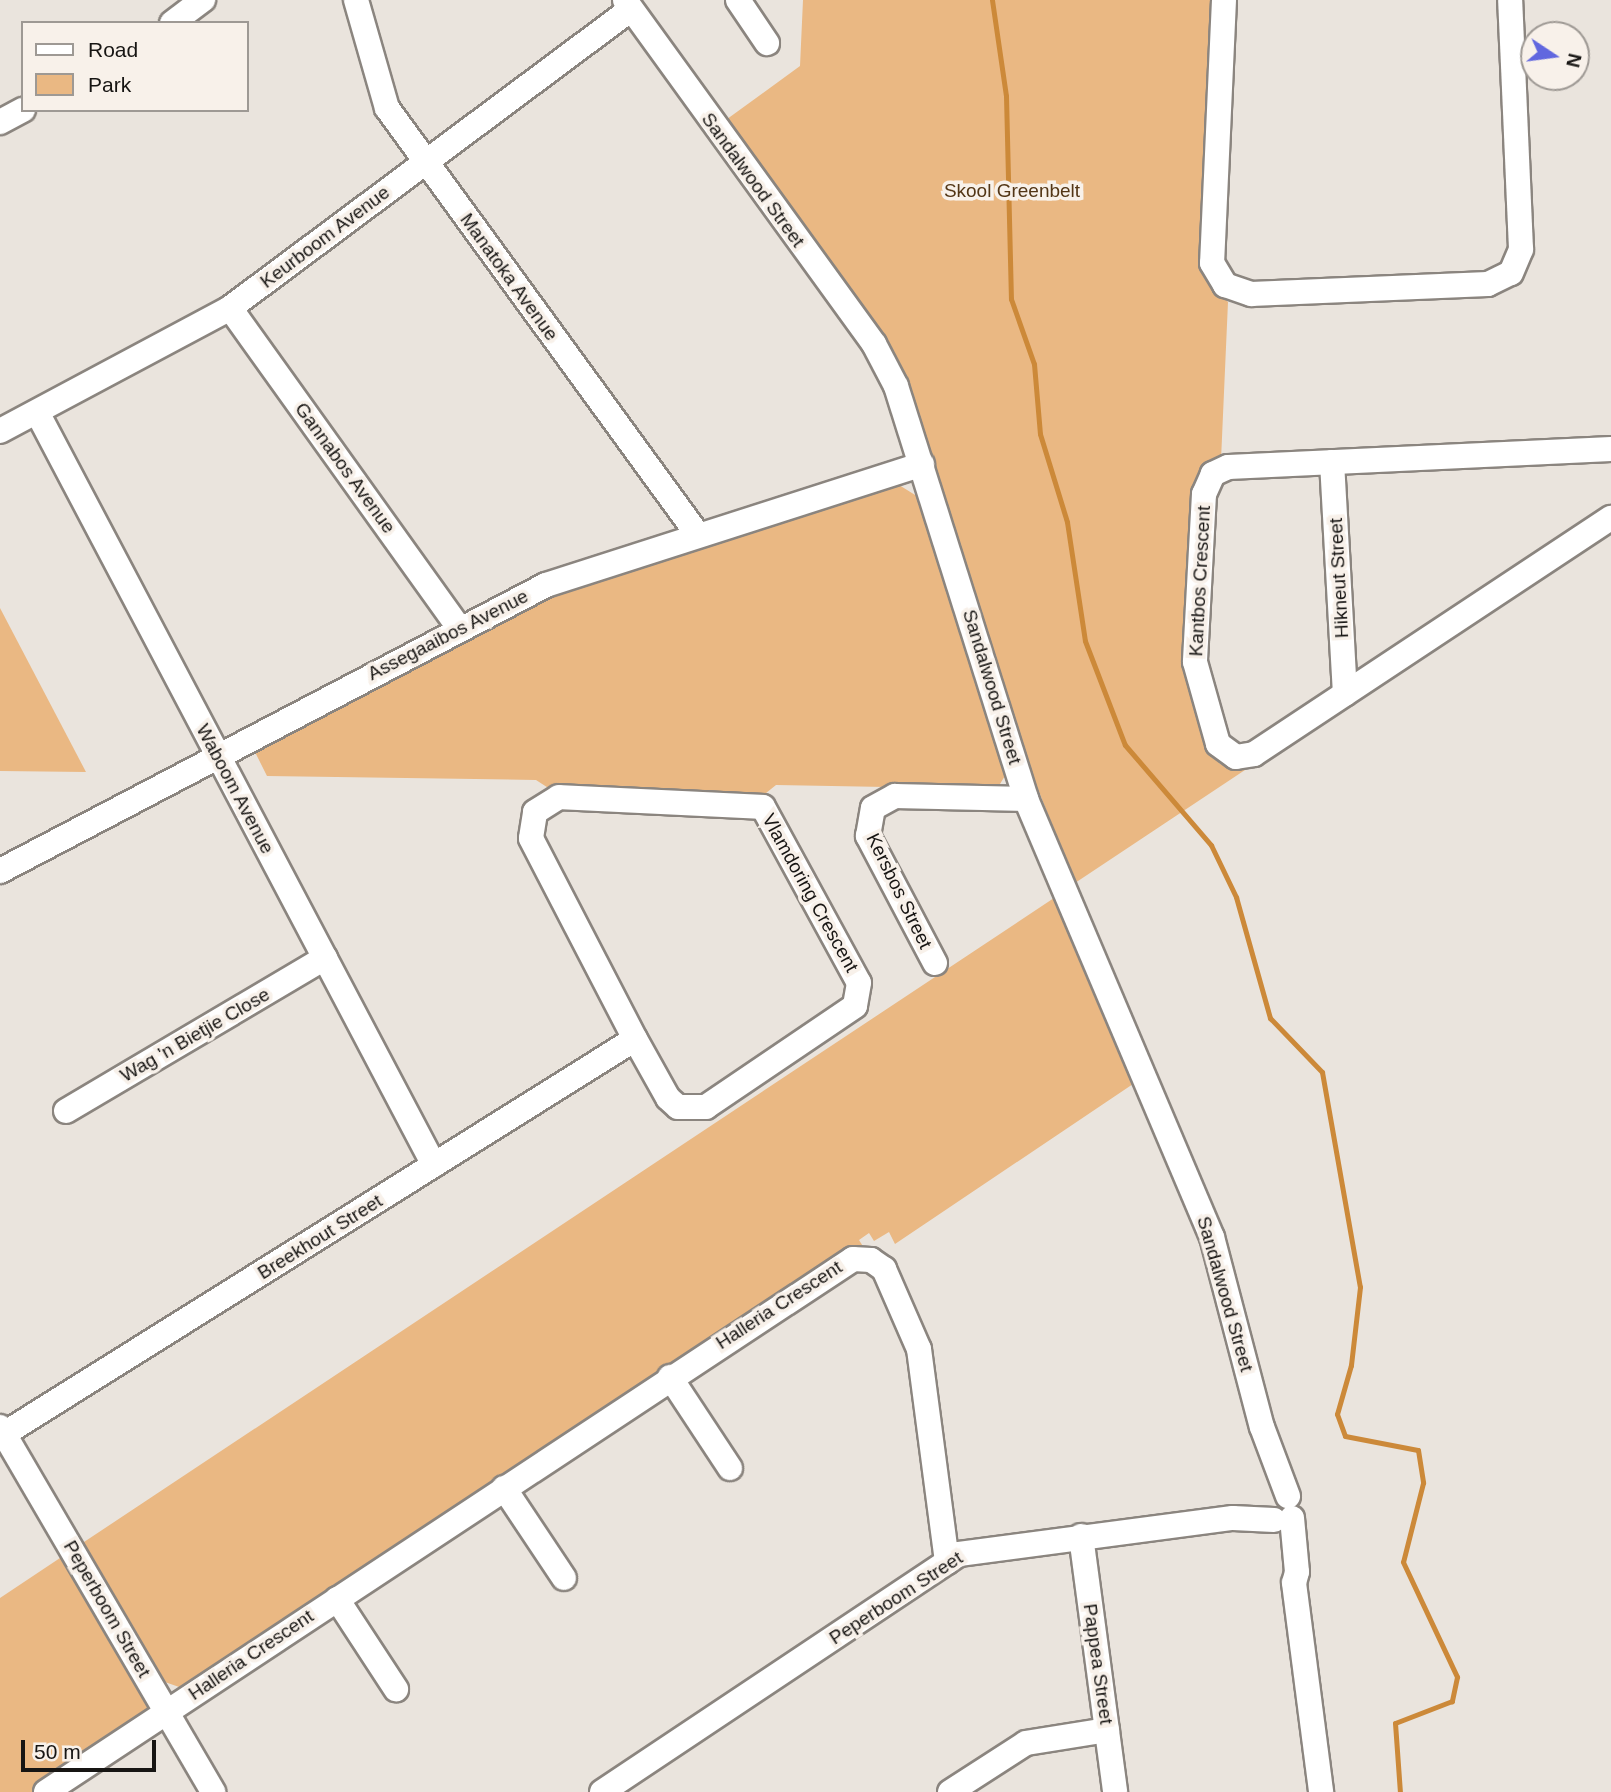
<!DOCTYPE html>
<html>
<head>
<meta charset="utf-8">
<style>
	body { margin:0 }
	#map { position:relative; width:1611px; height:1792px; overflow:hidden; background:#eae4dd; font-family:Arial,sans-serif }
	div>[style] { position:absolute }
	.green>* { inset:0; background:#eab883 }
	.stream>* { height:5px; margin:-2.5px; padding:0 2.5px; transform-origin:2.5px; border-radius:2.5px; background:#cc8939 }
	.roads { filter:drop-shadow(2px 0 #8b857f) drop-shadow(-2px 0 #8b857f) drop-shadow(0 2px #8b857f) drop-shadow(0 -2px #8b857f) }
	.minor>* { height:24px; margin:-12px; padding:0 12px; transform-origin:12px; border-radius:12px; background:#fff }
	span { translate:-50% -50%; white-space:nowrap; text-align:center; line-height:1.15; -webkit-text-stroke:7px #f8f1ea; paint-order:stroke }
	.street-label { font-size:19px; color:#171513 }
	.park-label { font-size:19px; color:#533616 }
	.legend { position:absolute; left:21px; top:21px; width:228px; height:91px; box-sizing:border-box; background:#f8f1ea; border:2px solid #9e9994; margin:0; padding:9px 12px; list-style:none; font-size:21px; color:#171513 }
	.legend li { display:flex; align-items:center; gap:14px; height:35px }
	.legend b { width:35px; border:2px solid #9e9994 }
	.north { position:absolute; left:1520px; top:21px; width:70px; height:70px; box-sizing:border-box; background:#f8f1ea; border:2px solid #9e9994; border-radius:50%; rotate:103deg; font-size:19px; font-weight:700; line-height:28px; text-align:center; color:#171513 }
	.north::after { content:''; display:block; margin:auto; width:24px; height:32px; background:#6167df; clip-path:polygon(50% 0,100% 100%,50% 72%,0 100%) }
	.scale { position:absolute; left:21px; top:1740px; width:135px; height:32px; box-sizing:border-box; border:4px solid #171513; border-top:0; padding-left:9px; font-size:21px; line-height:24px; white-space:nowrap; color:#171513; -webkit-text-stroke:5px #f8f1ea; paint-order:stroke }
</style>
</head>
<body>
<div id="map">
	<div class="green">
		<div style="clip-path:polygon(803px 0,1212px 0,1200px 255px,1209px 285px,1228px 302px,1221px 460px,1207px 469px,1207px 743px,1220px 764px,1245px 770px,1075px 883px,1032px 774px,904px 375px,876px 327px,723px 122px,800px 66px)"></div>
		<div style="clip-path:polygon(899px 485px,920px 498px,1006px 774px,997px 789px,776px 785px,761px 797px,553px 791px,536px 780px,267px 776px,253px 748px,527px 603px)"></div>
		<div style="clip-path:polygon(0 608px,86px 772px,0 771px)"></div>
		<div style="clip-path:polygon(1057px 896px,1136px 1082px,895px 1244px,889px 1232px,874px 1241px,869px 1233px,859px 1240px,864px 1248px,182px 1688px,162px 1681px,81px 1544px)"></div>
		<div style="clip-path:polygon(63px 1556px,152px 1708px,36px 1792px,0 1792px,0 1598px)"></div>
	</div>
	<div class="stream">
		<div style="left:992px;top:0;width:97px;rotate:81.7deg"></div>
		<div style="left:1006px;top:96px;width:203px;rotate:88.6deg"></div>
		<div style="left:1011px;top:299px;width:69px;rotate:70.5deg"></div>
		<div style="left:1034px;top:364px;width:70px;rotate:85.1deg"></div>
		<div style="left:1040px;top:434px;width:92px;rotate:72.9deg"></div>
		<div style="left:1067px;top:522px;width:120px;rotate:81.4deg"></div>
		<div style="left:1085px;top:641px;width:111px;rotate:69deg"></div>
		<div style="left:1125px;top:745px;width:132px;rotate:49.3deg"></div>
		<div style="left:1211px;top:845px;width:58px;rotate:64.3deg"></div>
		<div style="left:1236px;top:897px;width:126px;rotate:74.3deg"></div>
		<div style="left:1270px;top:1018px;width:75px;rotate:46.1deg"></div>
		<div style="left:1322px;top:1072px;width:218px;rotate:80deg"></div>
		<div style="left:1360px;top:1287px;width:79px;rotate:96.6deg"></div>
		<div style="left:1351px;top:1365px;width:51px;rotate:105.9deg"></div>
		<div style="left:1337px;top:1414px;width:23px;rotate:70deg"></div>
		<div style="left:1345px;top:1436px;width:74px;rotate:10.9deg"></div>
		<div style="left:1418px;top:1450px;width:33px;rotate:81deg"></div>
		<div style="left:1423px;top:1483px;width:81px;rotate:104.2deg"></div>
		<div style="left:1403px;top:1562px;width:127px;rotate:64.8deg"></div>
		<div style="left:1457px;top:1677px;width:25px;rotate:102deg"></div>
		<div style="left:1452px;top:1701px;width:61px;rotate:158.9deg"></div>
		<div style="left:1395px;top:1723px;width:69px;rotate:85.9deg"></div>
	</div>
	<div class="roads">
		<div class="minor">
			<div style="left:356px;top:0;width:112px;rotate:74deg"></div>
			<div style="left:387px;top:108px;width:528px;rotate:53.93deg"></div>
			<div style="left:625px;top:0;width:425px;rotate:54.1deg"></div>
			<div style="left:874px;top:344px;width:47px;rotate:62.4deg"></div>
			<div style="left:896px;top:386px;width:433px;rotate:72.5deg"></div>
			<div style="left:1026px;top:799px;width:476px;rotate:67deg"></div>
			<div style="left:1212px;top:1237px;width:196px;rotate:75.3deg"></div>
			<div style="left:1262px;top:1427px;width:74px;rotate:69.4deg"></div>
			<div style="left:738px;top:0;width:52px;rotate:56deg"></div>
			<div style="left:1224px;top:0;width:263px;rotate:92.6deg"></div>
			<div style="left:1212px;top:263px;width:26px;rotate:59deg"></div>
			<div style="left:1225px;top:285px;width:28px;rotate:19deg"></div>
			<div style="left:1251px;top:294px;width:237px;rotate:-2.4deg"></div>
			<div style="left:1488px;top:284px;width:25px;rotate:-26deg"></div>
			<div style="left:1511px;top:273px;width:26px;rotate:-67deg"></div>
			<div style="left:1521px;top:249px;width:249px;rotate:-92.5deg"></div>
			<div style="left:172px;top:23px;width:39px;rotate:-37deg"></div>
			<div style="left:0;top:122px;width:26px;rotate:-28deg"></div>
			<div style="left:230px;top:308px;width:393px;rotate:54.4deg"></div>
			<div style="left:37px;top:412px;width:851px;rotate:62.2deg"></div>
			<div style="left:0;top:431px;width:261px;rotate:-28.1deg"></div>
			<div style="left:230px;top:308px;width:497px;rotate:-36.7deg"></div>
			<div style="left:1611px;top:449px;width:383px;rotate:177.3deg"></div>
			<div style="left:1228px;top:467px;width:17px;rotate:155deg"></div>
			<div style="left:1213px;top:474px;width:22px;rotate:114deg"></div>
			<div style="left:1204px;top:494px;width:168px;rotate:93.1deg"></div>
			<div style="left:1195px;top:662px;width:85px;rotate:74.3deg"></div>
			<div style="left:1218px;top:744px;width:22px;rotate:36deg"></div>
			<div style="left:1236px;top:757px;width:18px;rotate:-9deg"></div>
			<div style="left:1254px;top:754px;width:428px;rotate:-33.5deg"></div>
			<div style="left:1332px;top:462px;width:232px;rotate:86.8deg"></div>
			<div style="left:559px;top:797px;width:204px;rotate:2.8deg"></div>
			<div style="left:763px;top:807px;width:200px;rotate:61.4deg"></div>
			<div style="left:859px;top:983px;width:23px;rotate:100deg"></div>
			<div style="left:855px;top:1006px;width:180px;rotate:145.9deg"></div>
			<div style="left:706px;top:1107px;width:28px;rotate:180deg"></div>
			<div style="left:678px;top:1107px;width:13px;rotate:-138deg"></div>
			<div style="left:668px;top:1098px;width:68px;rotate:-119.2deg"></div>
			<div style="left:635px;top:1039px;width:226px;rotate:-117.4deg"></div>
			<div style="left:531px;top:838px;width:26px;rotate:-81deg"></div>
			<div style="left:535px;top:812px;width:28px;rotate:-32deg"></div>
			<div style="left:0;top:871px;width:616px;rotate:-27.65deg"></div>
			<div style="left:546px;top:585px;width:395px;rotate:-17.8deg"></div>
			<div style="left:935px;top:963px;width:144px;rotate:-117.8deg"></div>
			<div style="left:868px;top:836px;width:28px;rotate:-80deg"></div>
			<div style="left:873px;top:808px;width:25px;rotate:-29deg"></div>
			<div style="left:895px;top:796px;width:131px;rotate:1.3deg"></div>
			<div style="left:66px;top:1111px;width:301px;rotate:-30.6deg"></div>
			<div style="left:670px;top:1377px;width:109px;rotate:56.6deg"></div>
			<div style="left:0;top:1427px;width:423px;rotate:59.7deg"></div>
			<div style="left:4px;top:1434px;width:744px;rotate:-32.05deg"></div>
			<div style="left:504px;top:1488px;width:108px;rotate:56.3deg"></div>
			<div style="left:1292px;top:1518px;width:54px;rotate:84.7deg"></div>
			<div style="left:1297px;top:1572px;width:11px;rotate:105deg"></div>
			<div style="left:1294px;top:1583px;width:211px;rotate:82.6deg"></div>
			<div style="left:1081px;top:1536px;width:258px;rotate:82.4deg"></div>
			<div style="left:337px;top:1599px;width:108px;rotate:56.8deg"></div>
			<div style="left:46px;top:1792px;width:967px;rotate:-33.44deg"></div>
			<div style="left:853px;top:1259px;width:18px;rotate:3deg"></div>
			<div style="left:871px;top:1260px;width:16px;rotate:35deg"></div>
			<div style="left:884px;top:1269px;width:87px;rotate:66.4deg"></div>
			<div style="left:919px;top:1349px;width:215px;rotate:82.5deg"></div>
			<div style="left:602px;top:1792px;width:429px;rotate:-33.7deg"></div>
			<div style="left:959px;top:1554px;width:276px;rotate:-7.5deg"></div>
			<div style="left:1233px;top:1518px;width:41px;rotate:2.8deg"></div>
			<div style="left:950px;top:1792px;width:90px;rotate:-32.8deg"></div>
			<div style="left:1026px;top:1743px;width:82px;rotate:-9.1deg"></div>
		</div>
	</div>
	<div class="street-label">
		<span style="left:753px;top:180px;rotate:54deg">Sandalwood Street</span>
		<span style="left:325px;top:237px;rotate:-37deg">Keurboom Avenue</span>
		<span style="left:509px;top:277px;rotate:54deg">Manatoka Avenue</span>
		<span style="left:345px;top:468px;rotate:54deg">Gannabos Avenue</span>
		<span style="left:1339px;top:578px;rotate:-93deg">Hikneut Street</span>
		<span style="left:1200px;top:581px;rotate:-87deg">Kantbos Crescent</span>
		<span style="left:448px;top:635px;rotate:-27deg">Assegaaibos Avenue</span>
		<span style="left:992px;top:687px;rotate:73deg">Sandalwood Street</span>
		<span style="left:235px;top:789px;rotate:62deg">Waboom Avenue</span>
		<span style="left:899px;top:891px;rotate:64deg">Kersbos Street</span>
		<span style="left:810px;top:893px;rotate:61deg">Vlamdoring Crescent</span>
		<span style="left:195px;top:1035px;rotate:-30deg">Wag 'n Bietjie Close</span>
		<span style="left:320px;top:1237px;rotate:-32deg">Breekhout Street</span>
		<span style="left:1225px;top:1294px;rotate:74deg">Sandalwood Street</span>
		<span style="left:779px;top:1305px;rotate:-33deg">Halleria Crescent</span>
		<span style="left:896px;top:1598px;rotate:-33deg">Peperboom Street</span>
		<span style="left:107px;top:1609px;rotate:60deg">Peperboom Street</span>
		<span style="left:251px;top:1655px;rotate:-34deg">Halleria Crescent</span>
		<span style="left:1098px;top:1664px;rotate:82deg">Pappea Street</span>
	</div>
	<div class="park-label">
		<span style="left:1012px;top:191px">Skool Greenbelt</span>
	</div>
	<ul class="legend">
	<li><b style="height:9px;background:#fff"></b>Road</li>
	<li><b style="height:19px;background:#eab883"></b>Park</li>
	</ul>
	<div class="north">N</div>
	<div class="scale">50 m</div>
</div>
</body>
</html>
